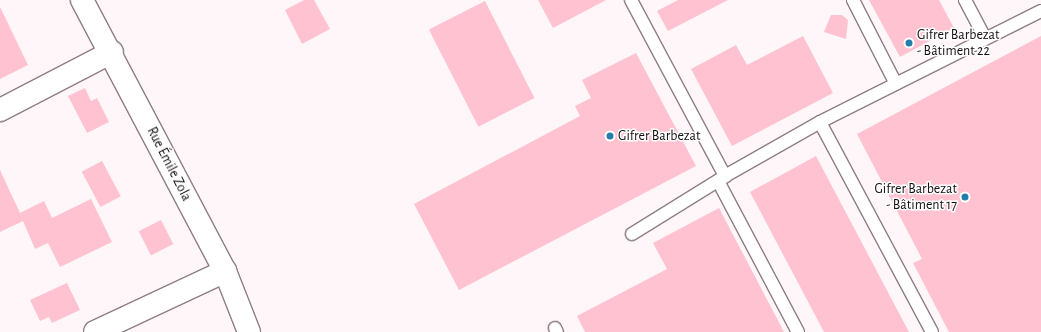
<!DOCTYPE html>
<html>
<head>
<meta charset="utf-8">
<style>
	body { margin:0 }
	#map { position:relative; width:1041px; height:332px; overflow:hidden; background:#fef6f8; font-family:"Alegreya Sans",sans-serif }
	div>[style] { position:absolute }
	.building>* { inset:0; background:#ffc2d0; transform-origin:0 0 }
	.roads { filter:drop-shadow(1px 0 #8f7e81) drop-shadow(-1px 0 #8f7e81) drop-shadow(0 1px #8f7e81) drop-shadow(0 -1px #8f7e81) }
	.service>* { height:12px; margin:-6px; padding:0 6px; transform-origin:6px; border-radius:6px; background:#fff }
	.minor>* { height:22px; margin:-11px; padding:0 11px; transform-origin:11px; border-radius:11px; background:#fff }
	.dots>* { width:11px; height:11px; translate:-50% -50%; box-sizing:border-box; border:2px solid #fff; border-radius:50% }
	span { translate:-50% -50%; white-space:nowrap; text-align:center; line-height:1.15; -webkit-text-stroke:3px #fff; paint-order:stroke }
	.poi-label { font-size:14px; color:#160f11 }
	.left { translate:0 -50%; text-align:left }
	.right { translate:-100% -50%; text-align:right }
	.street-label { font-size:14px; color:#160f11 }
</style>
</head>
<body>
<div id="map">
	<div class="building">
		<div style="clip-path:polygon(304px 0,314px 0,330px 29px,302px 44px,285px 10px)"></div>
		<div style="clip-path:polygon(538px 0,606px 0,553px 28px)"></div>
		<div style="clip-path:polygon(678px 0,728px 0,668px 31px,657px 11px)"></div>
		<div style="clip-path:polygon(869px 0,939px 0,954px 28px,900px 57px)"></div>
		<div style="left:485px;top:1px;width:109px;height:63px;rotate:63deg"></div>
		<div style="clip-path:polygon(0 7px,28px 65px,0 79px)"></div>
		<div style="clip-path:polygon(831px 15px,842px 15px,848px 20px,846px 39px,824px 32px)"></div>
		<div style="clip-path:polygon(803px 36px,833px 93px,732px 146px,691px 69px,736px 45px,747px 65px)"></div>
		<div style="clip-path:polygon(1041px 36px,1041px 332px,949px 332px,913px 263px,922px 259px,857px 134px)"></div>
		<div style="clip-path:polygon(636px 53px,696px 166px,459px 290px,414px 204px,580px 116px,575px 106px,591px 98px,582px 80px)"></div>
		<div style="clip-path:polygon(85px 88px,91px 101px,97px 98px,109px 122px,87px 133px,68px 96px)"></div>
		<div style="clip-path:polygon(816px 156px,909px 332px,824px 332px,750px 192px)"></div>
		<div style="left:102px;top:161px;width:40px;height:23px;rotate:62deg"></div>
		<div style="clip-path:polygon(0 170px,20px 213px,44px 201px,52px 218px,91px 199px,112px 242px,60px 267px,48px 243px,35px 249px,23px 221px,0 232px)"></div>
		<div style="clip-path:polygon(719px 208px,784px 332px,585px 332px,577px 316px,667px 269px,653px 243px)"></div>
		<div style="left:161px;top:220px;width:27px;height:25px;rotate:63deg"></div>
		<div style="clip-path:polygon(67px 283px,80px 310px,52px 323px,49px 317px,40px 321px,30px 300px)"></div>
	</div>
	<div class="roads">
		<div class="service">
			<div style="left:631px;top:0;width:200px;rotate:61.9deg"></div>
			<div style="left:725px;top:176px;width:109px;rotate:-29.6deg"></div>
			<div style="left:853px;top:0;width:94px;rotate:62.9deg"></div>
			<div style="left:965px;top:0;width:43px;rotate:62.2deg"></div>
			<div style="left:718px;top:181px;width:171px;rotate:62.1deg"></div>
			<div style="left:632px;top:234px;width:108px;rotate:-31.8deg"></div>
			<div style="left:555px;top:328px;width:4px;rotate:63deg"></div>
			<div style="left:932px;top:332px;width:238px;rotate:-118.1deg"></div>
			<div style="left:820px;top:122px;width:247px;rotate:-26.7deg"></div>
		</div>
		<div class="minor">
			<div style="left:82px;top:0;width:306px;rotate:62.2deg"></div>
			<div style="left:225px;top:271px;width:66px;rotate:68.5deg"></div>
			<div style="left:0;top:110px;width:126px;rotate:-27.4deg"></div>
			<div style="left:95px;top:332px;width:144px;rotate:-25.1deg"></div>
		</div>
	</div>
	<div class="dots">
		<div style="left:909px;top:43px;background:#247eac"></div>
		<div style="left:610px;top:136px;background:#247eac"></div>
		<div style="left:965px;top:197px;background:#247eac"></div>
	</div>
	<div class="poi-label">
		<span class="left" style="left:917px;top:43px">Gifrer Barbezat<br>- Bâtiment 22</span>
		<span class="left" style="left:618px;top:136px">Gifrer Barbezat</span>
		<span class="right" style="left:957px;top:197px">Gifrer Barbezat<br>- Bâtiment 17</span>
	</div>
	<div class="street-label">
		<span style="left:169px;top:164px;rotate:63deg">Rue Émile Zola</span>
	</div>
</div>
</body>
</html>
